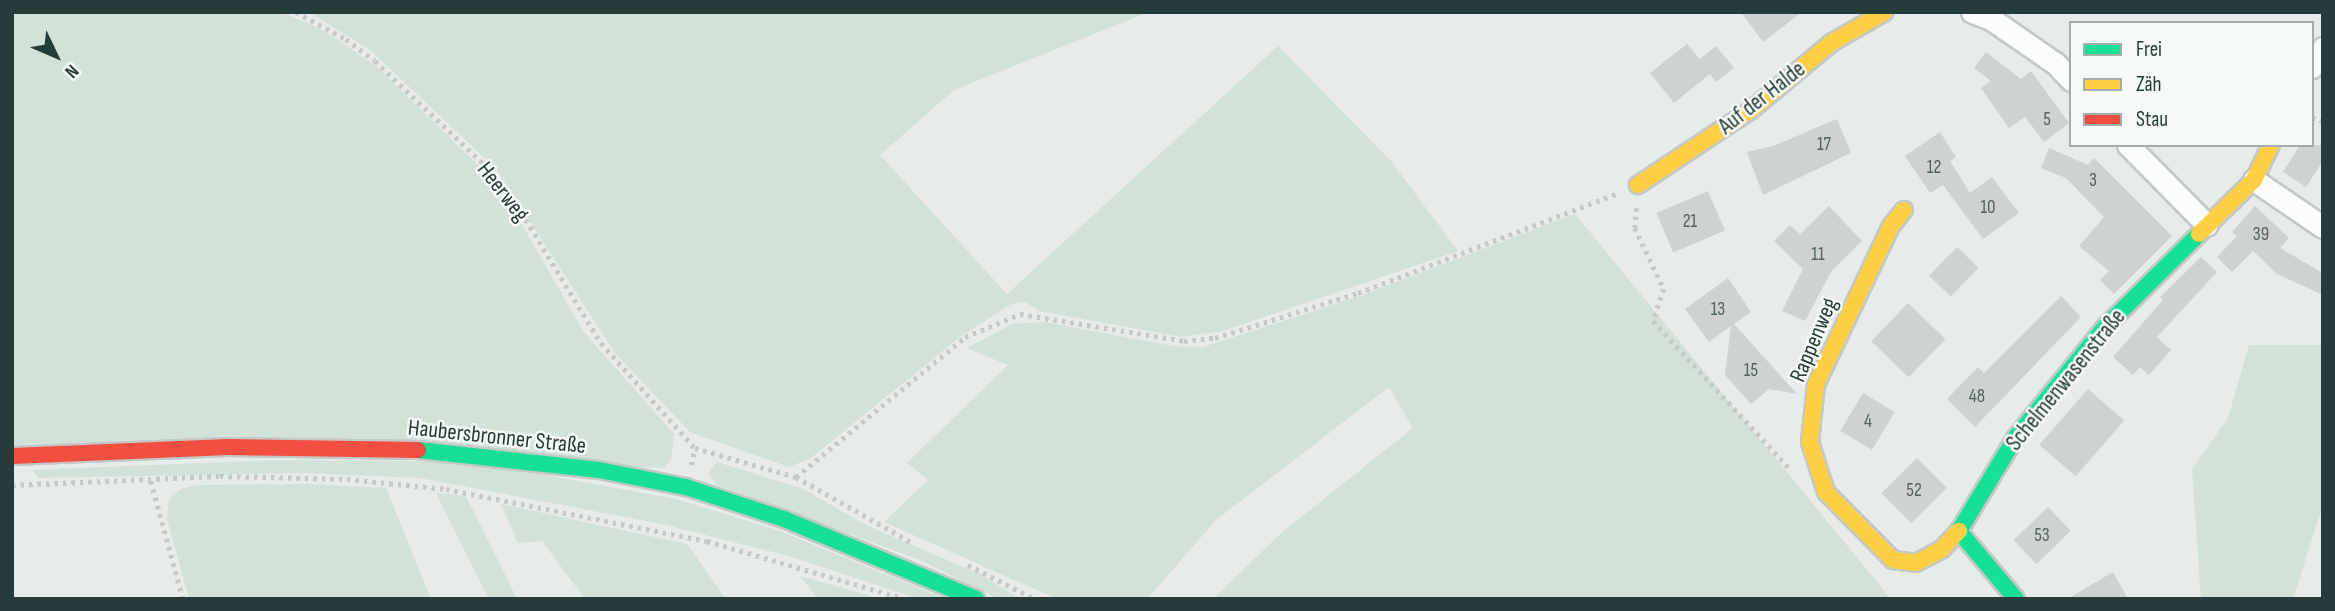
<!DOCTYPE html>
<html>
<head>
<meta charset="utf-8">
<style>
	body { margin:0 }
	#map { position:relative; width:2335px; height:611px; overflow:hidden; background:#e7ebe9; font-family:"Sofia Sans Condensed",sans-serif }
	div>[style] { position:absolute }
	.green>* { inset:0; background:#d2e2d8 }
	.building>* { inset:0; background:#ced2d1; transform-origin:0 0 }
	.path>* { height:4.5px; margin-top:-2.25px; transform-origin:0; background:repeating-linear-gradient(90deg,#c3cac9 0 3.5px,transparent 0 8.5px) }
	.roads { filter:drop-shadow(2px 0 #c4c8c6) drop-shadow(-2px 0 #c4c8c6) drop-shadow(0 2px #c4c8c6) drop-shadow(0 -2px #c4c8c6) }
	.street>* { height:21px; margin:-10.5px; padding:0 10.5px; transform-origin:10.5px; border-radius:10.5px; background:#fbfcfc }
	.fast>* { height:16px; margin:-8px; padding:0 8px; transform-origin:8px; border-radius:8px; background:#16e098 }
	.slow>* { height:16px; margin:-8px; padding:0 8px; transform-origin:8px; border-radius:8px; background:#ffcf43 }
	.jam>* { height:16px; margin:-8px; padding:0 8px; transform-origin:8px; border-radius:8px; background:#f24e42 }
	span { translate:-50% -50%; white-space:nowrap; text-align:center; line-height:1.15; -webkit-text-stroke:5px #f5f9f8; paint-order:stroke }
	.number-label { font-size:19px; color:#516260 }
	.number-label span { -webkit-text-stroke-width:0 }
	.street-label { font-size:23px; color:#263c39 }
	.frame { position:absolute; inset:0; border:14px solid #263c39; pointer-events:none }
	.legend { position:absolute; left:2069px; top:21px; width:245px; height:126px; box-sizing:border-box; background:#f5f9f8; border:2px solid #a2adac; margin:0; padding:9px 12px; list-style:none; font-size:21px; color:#263c39 }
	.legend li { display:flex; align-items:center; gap:14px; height:35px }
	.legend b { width:35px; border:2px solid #a2adac }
	.north { position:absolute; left:21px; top:21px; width:70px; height:70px; -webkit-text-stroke:5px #f5f9f8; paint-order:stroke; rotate:134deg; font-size:19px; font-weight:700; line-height:28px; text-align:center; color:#263c39 }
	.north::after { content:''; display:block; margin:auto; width:24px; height:32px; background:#263c39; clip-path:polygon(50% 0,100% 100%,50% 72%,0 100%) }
</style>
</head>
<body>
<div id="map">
	<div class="green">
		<div style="clip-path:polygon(12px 12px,281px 12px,325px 31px,377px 67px,476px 163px,511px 205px,583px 331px,674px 434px,671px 459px,664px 468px,12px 447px)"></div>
		<div style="clip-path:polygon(309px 12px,1149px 12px,954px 90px,880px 155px,1007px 294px,1278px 46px,1391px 161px,1458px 251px,1223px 331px,1182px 337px,1039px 311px,1026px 302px,1011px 304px,960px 337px,811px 458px,789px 467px,690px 432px,615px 353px,496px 169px,370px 50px)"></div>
		<div style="clip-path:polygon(1575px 214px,1891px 599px,1213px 599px,1281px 533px,1413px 428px,1389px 387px,1216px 520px,1147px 599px,1057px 599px,884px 522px,928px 480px,907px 463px,1008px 365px,967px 348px,1012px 324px,1045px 322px,1173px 346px,1203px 347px,1360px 296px)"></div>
		<div style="clip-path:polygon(2249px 345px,2323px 345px,2323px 504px,2293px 599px,2201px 599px,2192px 469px,2228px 418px)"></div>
		<div style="clip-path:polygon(277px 460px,432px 461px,541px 474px,676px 499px,780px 531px,946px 599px,919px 599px,789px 556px,662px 524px,420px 478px,305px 473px,38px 478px,33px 470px)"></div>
		<div style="clip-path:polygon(717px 462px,803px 489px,866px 525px,982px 575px,1020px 599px,999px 599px,920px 560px,717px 485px,708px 473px)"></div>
		<div style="clip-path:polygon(307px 484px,386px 488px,431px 599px,189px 599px,167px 519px,169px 500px,181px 489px,196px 485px)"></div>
		<div style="clip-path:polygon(436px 493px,466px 496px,517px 599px,489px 599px)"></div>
		<div style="clip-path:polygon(501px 504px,687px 544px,726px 599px,585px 599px,542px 541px,518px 543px)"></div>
		<div style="clip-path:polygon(800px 576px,882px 599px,818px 599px)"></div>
	</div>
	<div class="building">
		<div style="clip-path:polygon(1741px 12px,1802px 12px,1763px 42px)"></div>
		<div style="clip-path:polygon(1687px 44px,1700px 59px,1716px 46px,1734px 68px,1716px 82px,1710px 74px,1674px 103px,1650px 73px)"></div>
		<div style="clip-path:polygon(1986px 52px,2021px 79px,2031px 71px,2069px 123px,2044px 142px,2025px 117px,2009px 128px,1981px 88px,1991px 81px,1974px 68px)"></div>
		<div style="clip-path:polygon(1837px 119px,1851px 153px,1763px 195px,1747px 152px,1773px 146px)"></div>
		<div style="clip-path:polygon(1940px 132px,1956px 157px,1950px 161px,1970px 193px,1992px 177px,2019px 213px,1983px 239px,1943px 185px,1930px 193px,1905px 156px)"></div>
		<div style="clip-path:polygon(2300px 145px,2323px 145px,2323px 161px,2306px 187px,2283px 172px)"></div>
		<div style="clip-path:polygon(2049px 148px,2088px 165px,2094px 158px,2172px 236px,2114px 294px,2100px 280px,2109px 271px,2079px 246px,2104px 217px,2066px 178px,2041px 168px)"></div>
		<div style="left:1708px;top:191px;width:43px;height:56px;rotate:67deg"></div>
		<div style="clip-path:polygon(1829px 206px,1862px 241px,1831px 272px,1805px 321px,1782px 311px,1803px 269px,1774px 241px,1790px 225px,1800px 234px)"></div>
		<div style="clip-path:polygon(2255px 206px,2289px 238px,2280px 248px,2323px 273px,2323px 295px,2277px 274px,2253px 251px,2232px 272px,2217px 257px,2237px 236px,2232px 232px)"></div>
		<div style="left:1957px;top:247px;width:30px;height:40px;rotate:44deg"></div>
		<div style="clip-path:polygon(2201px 257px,2217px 272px,2157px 337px,2171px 350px,2149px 375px,2140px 367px,2133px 375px,2113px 357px,2163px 300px,2160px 297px)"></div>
		<div style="clip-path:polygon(1728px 278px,1751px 312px,1734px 324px,1797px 394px,1769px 389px,1751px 404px,1725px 375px,1731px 326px,1709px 342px,1685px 309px)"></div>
		<div style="clip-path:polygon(2061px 296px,2081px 317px,1975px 427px,1947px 399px,1978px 367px,1984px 373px)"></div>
		<div style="left:1908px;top:303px;width:52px;height:53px;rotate:44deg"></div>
		<div style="left:2088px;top:389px;width:48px;height:74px;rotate:41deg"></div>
		<div style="left:1863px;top:393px;width:37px;height:44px;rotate:31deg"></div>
		<div style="left:1917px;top:458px;width:42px;height:50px;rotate:45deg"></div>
		<div style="left:2048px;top:507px;width:33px;height:48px;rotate:46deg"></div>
		<div style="clip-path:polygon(2113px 572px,2128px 599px,2067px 599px)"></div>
	</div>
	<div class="path">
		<div style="left:296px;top:12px;width:57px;rotate:28.4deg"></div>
		<div style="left:346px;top:39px;width:36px;rotate:37deg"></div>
		<div style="left:375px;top:61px;width:149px;rotate:43.4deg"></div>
		<div style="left:483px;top:163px;width:54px;rotate:51deg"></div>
		<div style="left:517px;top:205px;width:162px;rotate:58.7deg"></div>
		<div style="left:601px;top:343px;width:141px;rotate:48.2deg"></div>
		<div style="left:695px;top:448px;width:105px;rotate:16deg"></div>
		<div style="left:796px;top:477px;width:132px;rotate:29.5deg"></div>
		<div style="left:2312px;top:117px;width:12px;rotate:20deg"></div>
		<div style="left:1637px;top:208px;width:20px;rotate:96deg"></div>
		<div style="left:1635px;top:228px;width:68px;rotate:64.6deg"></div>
		<div style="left:1664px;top:289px;width:34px;rotate:109deg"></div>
		<div style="left:1653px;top:321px;width:203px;rotate:47.2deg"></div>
		<div style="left:691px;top:465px;width:17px;rotate:-77deg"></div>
		<div style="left:796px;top:477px;width:219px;rotate:-39.6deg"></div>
		<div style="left:965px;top:337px;width:60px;rotate:-22.7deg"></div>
		<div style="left:1020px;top:314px;width:166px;rotate:9.3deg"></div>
		<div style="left:1184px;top:341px;width:31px;rotate:-6deg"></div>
		<div style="left:1215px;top:338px;width:150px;rotate:-17.5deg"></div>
		<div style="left:1358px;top:293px;width:276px;rotate:-21deg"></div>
		<div style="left:151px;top:481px;width:122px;rotate:74.8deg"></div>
		<div style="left:12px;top:485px;width:208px;rotate:-2.5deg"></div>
		<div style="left:220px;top:476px;width:127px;rotate:1.4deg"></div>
		<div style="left:347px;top:479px;width:100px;rotate:5.8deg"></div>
		<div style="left:446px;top:489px;width:266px;rotate:11.3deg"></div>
		<div style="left:707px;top:541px;width:203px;rotate:16.3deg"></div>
		<div style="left:968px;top:565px;width:75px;rotate:26.9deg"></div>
	</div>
	<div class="roads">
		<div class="street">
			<div style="left:1972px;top:12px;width:20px;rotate:20deg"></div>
			<div style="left:1991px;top:19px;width:79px;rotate:34.7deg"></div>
			<div style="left:2056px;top:64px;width:22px;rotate:47deg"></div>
			<div style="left:2312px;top:67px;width:22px;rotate:-60deg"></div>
			<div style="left:2128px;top:145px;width:112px;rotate:45.4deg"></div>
			<div style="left:2254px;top:180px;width:83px;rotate:34.3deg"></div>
		</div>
		<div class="fast">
			<div style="left:418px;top:450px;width:182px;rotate:6.3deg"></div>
			<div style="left:599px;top:470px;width:89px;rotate:11.1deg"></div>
			<div style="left:686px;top:487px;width:103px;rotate:18.1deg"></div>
			<div style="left:784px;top:519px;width:208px;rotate:22.6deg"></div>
			<div style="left:2016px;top:599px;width:89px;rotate:-130deg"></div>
			<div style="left:1959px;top:531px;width:110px;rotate:-58.8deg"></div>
			<div style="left:2016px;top:437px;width:143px;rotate:-51deg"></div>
			<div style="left:2106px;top:326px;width:131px;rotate:-44.7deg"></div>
		</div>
		<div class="slow">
			<div style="left:1638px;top:185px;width:136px;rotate:-33.6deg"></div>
			<div style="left:1751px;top:110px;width:104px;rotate:-39.9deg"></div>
			<div style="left:1831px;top:43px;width:62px;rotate:-29.9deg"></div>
			<div style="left:1904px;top:210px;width:21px;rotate:129deg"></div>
			<div style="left:1891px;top:226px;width:176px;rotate:115.3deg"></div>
			<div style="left:1816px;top:385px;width:57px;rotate:96deg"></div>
			<div style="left:1810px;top:442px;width:52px;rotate:72.3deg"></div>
			<div style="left:1826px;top:492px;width:95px;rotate:45.4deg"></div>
			<div style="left:1893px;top:560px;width:23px;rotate:7deg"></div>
			<div style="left:1916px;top:563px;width:30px;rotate:-28deg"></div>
			<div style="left:1942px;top:549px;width:25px;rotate:-47deg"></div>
			<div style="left:2199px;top:234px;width:77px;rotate:-44.5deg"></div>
			<div style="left:2254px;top:180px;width:39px;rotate:-64deg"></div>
		</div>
		<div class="jam">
			<div style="left:12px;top:456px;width:216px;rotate:-2.4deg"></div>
			<div style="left:228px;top:447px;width:190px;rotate:0.9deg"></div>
		</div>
	</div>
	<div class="number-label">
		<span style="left:2047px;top:120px">5</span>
		<span style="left:1824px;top:145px">17</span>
		<span style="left:1934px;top:168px">12</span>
		<span style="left:2093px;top:181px">3</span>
		<span style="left:1988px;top:208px">10</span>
		<span style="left:1690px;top:222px">21</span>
		<span style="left:2261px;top:235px">39</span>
		<span style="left:1818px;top:255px">11</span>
		<span style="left:1718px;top:310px">13</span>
		<span style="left:1751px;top:371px">15</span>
		<span style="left:1977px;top:397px">48</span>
		<span style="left:1868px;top:422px">4</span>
		<span style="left:1914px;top:491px">52</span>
		<span style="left:2042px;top:536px">53</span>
	</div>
	<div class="street-label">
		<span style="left:1762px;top:98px;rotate:-38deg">Auf der Halde</span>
		<span style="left:503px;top:192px;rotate:52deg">Heerweg</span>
		<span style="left:1814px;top:340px;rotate:-67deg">Rappenweg</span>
		<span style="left:2066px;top:380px;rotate:-51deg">Schelmenwasenstraße</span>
		<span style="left:497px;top:437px;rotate:6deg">Haubersbronner Straße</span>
	</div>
	<div class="frame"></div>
	<ul class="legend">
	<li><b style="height:9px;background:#16e098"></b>Frei</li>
	<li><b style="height:9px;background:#ffcf43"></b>Zäh</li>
	<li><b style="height:9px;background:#f24e42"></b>Stau</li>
	</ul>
	<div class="north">N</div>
</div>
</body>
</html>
